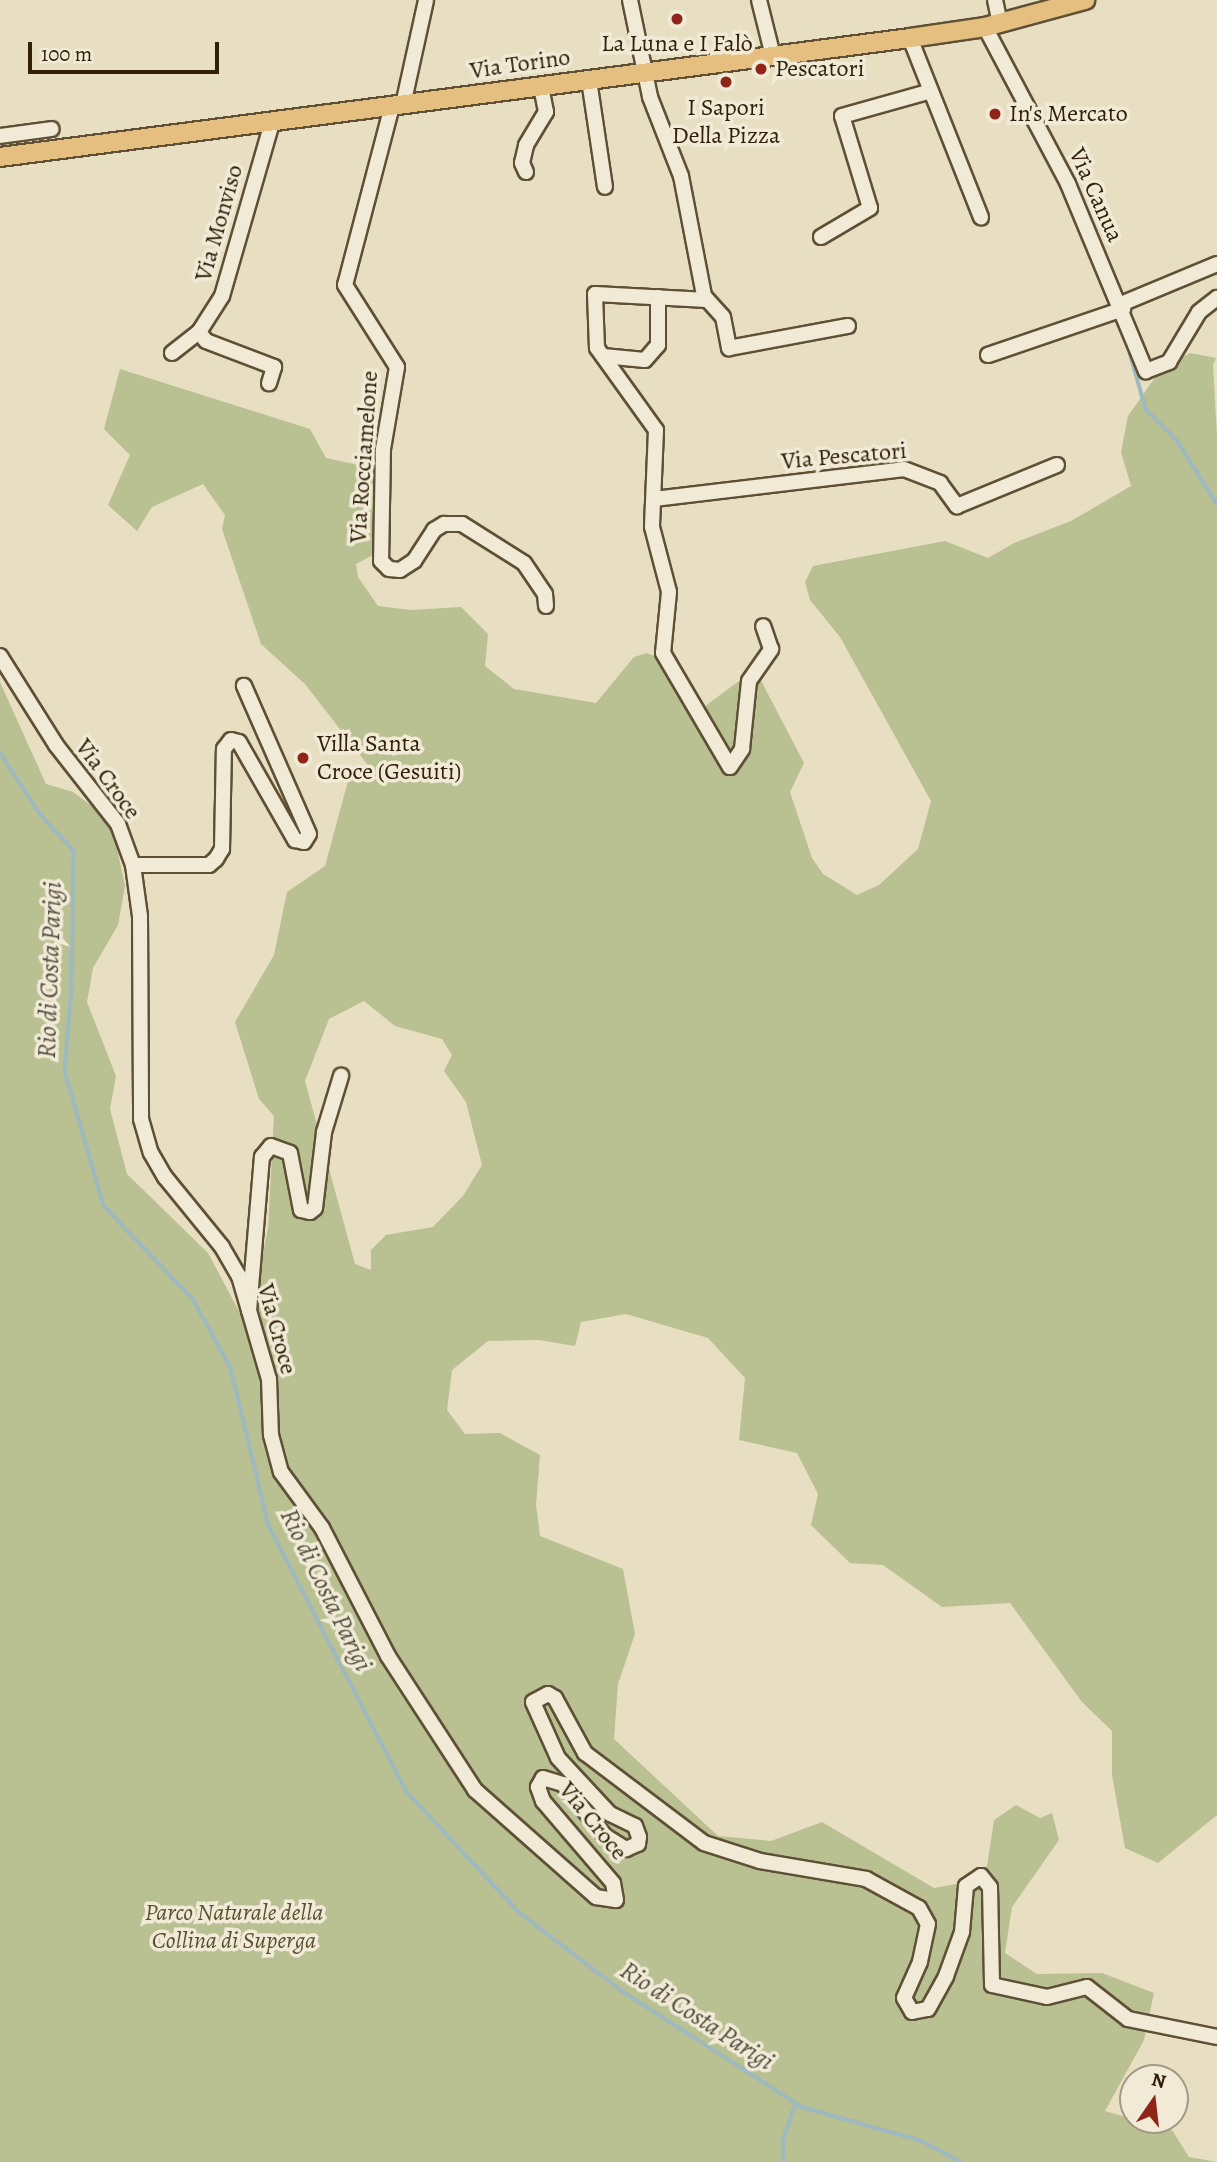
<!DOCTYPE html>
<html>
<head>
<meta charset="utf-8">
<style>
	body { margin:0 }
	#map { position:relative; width:1217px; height:2162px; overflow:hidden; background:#e8dec1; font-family:Alegreya,serif }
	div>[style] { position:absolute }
	.green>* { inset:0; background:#b9c091 }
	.stream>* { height:3.5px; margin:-1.75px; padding:0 1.75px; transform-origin:1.75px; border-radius:1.75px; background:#9eb9bf }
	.roads { filter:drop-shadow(2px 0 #5f5035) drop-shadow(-2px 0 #5f5035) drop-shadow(0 2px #5f5035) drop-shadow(0 -2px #5f5035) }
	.minor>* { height:14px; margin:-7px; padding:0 7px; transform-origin:7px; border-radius:7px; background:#f0ead7 }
	.major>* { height:18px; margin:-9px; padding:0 9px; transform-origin:9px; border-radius:9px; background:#e4bf80 }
	.dots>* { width:19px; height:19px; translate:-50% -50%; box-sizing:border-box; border:4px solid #f0ead7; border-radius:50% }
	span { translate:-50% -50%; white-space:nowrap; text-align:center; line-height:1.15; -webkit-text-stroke:7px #f0ead7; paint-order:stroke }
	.poi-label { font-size:24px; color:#312006 }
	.left { translate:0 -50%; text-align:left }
	.street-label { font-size:24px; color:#312006 }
	.park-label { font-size:24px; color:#5a5030; font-style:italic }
	.water-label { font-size:26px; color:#524e3e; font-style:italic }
	.north { position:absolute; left:1119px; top:2064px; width:70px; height:70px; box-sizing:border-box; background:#f0ead7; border:2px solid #a49983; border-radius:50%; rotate:14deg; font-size:19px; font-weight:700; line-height:28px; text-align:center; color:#312006 }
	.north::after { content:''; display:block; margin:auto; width:24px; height:32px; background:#8f2418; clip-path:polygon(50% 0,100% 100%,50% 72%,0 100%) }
	.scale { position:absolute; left:28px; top:42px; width:191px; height:32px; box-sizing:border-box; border:4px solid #312006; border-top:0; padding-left:9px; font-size:21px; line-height:24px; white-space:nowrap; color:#312006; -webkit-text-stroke:5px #f0ead7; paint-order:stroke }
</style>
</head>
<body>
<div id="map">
	<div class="green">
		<div style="clip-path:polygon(evenodd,1190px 353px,1216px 358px,1213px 365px,1217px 436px,1217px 1815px,1158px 1863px,1125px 1848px,1112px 1775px,1112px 1731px,1082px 1702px,1010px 1603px,942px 1607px,883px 1565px,850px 1563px,811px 1525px,818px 1494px,797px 1453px,739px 1440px,745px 1378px,708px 1338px,626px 1314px,581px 1322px,575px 1346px,539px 1340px,488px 1341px,452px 1370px,447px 1410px,465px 1434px,500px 1433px,540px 1455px,536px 1504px,540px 1536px,623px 1569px,635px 1634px,618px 1684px,614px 1739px,718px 1836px,771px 1841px,822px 1822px,934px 1888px,956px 1884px,987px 1866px,994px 1820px,1016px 1805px,1040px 1818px,1052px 1813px,1059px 1840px,1012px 1907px,1005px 1953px,1037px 1974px,1102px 1973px,1154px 1993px,1144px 2040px,1105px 2111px,1172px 2130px,1189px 2157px,1217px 2162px,0 2162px,0 682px,46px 784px,73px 792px,111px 820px,125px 886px,118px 925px,93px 968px,87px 1002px,116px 1076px,110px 1109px,127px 1174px,208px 1253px,242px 1317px,260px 1300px,258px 1277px,268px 1229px,274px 1116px,259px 1099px,235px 1022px,274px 955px,287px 892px,325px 866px,348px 781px,374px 773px,305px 684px,261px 644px,222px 529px,225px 515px,203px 484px,152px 507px,137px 531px,108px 505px,130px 455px,104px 429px,120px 369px,310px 429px,326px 458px,372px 468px,388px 516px,375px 554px,356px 564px,358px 577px,378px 606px,410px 610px,461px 607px,488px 634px,485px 666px,514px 689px,596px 703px,634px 657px,647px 653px,675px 664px,704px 707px,755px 669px,804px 763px,790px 792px,812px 858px,823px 874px,857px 895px,879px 885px,918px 849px,931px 801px,840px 637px,810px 600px,805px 582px,813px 566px,945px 541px,988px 558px,1014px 543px,1071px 521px,1131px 486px,1121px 452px,1128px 416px,1161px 369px,1190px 353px,364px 1001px,395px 1026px,442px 1039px,452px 1055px,444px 1071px,466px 1102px,482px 1165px,463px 1196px,433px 1227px,386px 1235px,371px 1250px,371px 1270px,355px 1264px,305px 1081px,329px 1019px,364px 1001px)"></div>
	</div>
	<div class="stream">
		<div style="left:1127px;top:342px;width:70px;rotate:74.2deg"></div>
		<div style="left:1146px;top:409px;width:44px;rotate:45deg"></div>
		<div style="left:1177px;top:440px;width:75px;rotate:58deg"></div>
		<div style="left:0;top:752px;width:74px;rotate:57.2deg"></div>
		<div style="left:40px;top:814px;width:50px;rotate:47.4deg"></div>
		<div style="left:74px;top:851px;width:140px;rotate:90.8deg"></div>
		<div style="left:72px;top:991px;width:80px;rotate:95deg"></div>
		<div style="left:65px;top:1071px;width:141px;rotate:73.9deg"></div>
		<div style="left:104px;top:1206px;width:129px;rotate:46.3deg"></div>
		<div style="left:193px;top:1299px;width:79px;rotate:61.2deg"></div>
		<div style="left:231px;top:1368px;width:163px;rotate:76.5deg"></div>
		<div style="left:269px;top:1526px;width:300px;rotate:62.6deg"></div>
		<div style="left:407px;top:1792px;width:166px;rotate:47deg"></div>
		<div style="left:520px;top:1913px;width:128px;rotate:37.4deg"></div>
		<div style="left:622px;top:1991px;width:214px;rotate:32.8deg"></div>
		<div style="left:802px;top:2107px;width:125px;rotate:15.8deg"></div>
		<div style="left:922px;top:2141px;width:44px;rotate:28.3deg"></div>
		<div style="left:784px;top:2162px;width:22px;rotate:-93deg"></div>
		<div style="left:783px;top:2140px;width:39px;rotate:-71deg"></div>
	</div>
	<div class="roads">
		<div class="minor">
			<div style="left:630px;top:0;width:99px;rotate:78.3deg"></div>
			<div style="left:650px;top:97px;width:85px;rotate:68.6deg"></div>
			<div style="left:681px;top:176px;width:122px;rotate:79.1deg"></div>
			<div style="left:704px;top:296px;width:28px;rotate:48deg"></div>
			<div style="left:723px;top:317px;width:32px;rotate:79deg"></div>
			<div style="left:729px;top:348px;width:121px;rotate:-10.5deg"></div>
			<div style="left:759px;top:0;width:58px;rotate:76deg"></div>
			<div style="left:995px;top:0;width:24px;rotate:78deg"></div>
			<div style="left:985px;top:27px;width:178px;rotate:62.1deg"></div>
			<div style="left:1068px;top:184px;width:203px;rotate:67.4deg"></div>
			<div style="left:1146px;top:371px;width:25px;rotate:-21deg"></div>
			<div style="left:1169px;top:362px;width:58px;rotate:-59deg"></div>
			<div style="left:1199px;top:312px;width:23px;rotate:-38deg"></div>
			<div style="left:910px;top:38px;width:193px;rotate:68.4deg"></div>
			<div style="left:589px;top:80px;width:108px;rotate:81.5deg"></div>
			<div style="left:403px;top:105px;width:107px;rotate:-77.6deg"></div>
			<div style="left:392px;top:106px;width:185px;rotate:104.7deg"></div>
			<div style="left:345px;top:285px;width:97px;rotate:57.6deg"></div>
			<div style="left:397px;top:367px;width:83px;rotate:99.7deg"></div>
			<div style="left:383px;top:449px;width:112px;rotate:91deg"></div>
			<div style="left:381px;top:561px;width:11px;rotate:45deg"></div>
			<div style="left:389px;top:569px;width:11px;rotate:5deg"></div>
			<div style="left:400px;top:570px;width:17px;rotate:-33deg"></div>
			<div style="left:414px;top:561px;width:37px;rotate:-57deg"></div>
			<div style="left:434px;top:530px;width:12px;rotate:-31deg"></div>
			<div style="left:444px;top:524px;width:18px"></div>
			<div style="left:462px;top:524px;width:73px;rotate:32.2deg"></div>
			<div style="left:524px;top:563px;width:37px;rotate:56deg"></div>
			<div style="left:545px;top:594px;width:12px;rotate:85deg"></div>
			<div style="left:0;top:136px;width:52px;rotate:-7.7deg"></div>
			<div style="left:526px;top:172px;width:10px;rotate:-114deg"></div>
			<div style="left:522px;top:163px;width:18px;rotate:-77deg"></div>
			<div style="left:526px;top:145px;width:39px;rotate:-59deg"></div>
			<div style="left:546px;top:112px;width:26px;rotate:-101deg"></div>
			<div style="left:821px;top:237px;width:57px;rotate:-30.6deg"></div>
			<div style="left:870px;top:208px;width:96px;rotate:-106.9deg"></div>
			<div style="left:842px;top:116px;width:89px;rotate:-15.6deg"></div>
			<div style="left:707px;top:300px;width:112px;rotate:-176.9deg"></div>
			<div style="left:595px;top:294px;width:54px;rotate:87.9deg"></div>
			<div style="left:597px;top:348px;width:101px;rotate:54.3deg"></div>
			<div style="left:656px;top:430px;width:97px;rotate:92.4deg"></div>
			<div style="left:652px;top:527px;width:67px;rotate:75.3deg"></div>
			<div style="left:669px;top:592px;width:61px;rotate:95.6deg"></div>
			<div style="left:663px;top:653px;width:132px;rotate:59.6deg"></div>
			<div style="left:730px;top:767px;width:22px;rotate:-56deg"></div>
			<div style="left:742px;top:749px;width:68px;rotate:-84.1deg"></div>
			<div style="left:749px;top:681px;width:39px;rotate:-55deg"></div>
			<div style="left:771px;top:649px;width:24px;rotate:-109deg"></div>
			<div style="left:1121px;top:304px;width:104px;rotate:-22.6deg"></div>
			<div style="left:199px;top:332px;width:11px;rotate:52deg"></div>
			<div style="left:206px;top:341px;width:73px;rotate:20.9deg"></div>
			<div style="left:274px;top:367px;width:17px;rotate:107deg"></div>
			<div style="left:172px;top:353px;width:34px;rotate:-38deg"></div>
			<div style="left:199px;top:332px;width:43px;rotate:-57.4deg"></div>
			<div style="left:222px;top:296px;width:180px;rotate:-73.9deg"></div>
			<div style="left:988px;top:355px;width:143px;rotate:-18.8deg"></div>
			<div style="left:603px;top:356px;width:42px;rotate:5.4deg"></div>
			<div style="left:645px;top:360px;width:20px;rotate:-49deg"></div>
			<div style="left:658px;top:345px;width:48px;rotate:-90deg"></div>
			<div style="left:654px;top:499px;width:252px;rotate:-6.8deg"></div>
			<div style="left:904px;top:469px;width:39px;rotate:21deg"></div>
			<div style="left:940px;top:483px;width:29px;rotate:54deg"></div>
			<div style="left:957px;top:506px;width:108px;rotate:-22.3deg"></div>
			<div style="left:0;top:656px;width:105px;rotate:57.8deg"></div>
			<div style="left:56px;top:745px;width:100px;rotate:51.9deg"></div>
			<div style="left:118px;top:824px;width:44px;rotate:69.9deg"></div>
			<div style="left:133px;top:865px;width:51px;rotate:82.2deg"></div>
			<div style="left:140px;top:916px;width:203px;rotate:89.7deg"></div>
			<div style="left:141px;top:1119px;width:35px;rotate:74deg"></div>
			<div style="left:151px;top:1153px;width:28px;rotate:60deg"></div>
			<div style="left:165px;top:1177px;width:90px;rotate:50.8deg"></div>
			<div style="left:222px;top:1247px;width:34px;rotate:60deg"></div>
			<div style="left:239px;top:1276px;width:107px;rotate:73.8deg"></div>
			<div style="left:269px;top:1379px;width:56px;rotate:88deg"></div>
			<div style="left:271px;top:1435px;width:38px;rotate:75deg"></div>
			<div style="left:281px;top:1472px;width:69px;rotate:53.8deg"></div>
			<div style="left:322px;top:1528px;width:144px;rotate:62.7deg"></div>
			<div style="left:388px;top:1656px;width:160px;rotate:57deg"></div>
			<div style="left:475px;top:1790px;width:162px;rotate:41.5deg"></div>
			<div style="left:596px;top:1897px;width:20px;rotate:9deg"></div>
			<div style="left:616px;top:1900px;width:17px;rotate:-100deg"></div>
			<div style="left:613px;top:1883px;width:108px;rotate:-130.5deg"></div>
			<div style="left:543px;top:1801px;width:15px;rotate:-110deg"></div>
			<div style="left:538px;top:1787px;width:10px;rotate:-61deg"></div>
			<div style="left:543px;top:1778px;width:21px;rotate:17deg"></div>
			<div style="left:563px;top:1784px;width:67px;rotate:51.1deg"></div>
			<div style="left:605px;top:1836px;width:25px;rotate:32deg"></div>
			<div style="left:626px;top:1849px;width:13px;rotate:-23deg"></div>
			<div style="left:638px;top:1844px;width:7px;rotate:-82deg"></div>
			<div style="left:639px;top:1837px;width:12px;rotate:-110deg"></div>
			<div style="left:635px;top:1826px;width:28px;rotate:-154deg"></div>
			<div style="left:610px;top:1814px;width:76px;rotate:-132.9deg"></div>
			<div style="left:558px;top:1758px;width:61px;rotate:-114.1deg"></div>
			<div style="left:533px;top:1702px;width:17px;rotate:-28deg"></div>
			<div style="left:548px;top:1694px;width:8px;rotate:30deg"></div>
			<div style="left:555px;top:1698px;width:63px;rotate:61.4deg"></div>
			<div style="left:585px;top:1753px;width:149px;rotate:37.1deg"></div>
			<div style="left:704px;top:1843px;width:59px;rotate:17.8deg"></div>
			<div style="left:760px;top:1861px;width:108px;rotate:9.6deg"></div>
			<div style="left:866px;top:1879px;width:60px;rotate:28.7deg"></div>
			<div style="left:919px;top:1908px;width:18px;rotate:61deg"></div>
			<div style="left:928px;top:1924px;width:39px;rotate:102deg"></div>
			<div style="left:920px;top:1962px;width:39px;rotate:114deg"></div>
			<div style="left:904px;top:1998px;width:16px;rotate:60deg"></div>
			<div style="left:912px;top:2012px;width:16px;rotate:-11deg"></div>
			<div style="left:928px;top:2009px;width:38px;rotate:-61deg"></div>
			<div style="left:946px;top:1976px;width:47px;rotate:-70deg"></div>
			<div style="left:962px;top:1932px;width:46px;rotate:-85deg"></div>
			<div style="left:966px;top:1886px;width:18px;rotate:-34deg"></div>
			<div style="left:981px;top:1876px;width:14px;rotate:51deg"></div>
			<div style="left:990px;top:1887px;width:98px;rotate:88.8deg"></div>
			<div style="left:992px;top:1985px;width:56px;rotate:12.3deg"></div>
			<div style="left:1047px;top:1997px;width:41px;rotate:-14deg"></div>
			<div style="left:1087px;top:1987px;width:52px;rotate:38deg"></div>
			<div style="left:1128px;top:2019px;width:91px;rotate:11.4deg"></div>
			<div style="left:133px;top:865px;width:76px"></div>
			<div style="left:209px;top:865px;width:9px;rotate:-41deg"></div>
			<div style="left:216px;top:859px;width:12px;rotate:-59deg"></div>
			<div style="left:222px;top:849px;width:100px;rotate:-88.9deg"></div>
			<div style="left:224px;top:749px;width:11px;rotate:-52deg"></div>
			<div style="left:231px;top:740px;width:8px;rotate:14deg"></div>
			<div style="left:239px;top:742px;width:113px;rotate:60.3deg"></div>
			<div style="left:295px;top:840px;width:9px;rotate:13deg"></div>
			<div style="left:304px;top:842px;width:9px;rotate:-58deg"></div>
			<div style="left:309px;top:834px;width:162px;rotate:-113.7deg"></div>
			<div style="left:249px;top:1311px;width:155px;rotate:-85.2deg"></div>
			<div style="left:262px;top:1157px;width:14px;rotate:-51deg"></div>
			<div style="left:271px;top:1146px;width:20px;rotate:20deg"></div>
			<div style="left:290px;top:1153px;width:58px;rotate:79.1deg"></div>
			<div style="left:301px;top:1210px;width:9px;rotate:13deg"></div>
			<div style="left:310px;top:1212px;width:6px;rotate:-39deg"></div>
			<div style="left:315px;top:1208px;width:77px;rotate:-83.2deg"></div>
			<div style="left:324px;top:1132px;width:59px;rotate:-73.1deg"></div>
		</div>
		<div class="major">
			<div style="left:0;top:157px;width:918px;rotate:-7.45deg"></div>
			<div style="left:910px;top:38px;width:76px;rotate:-8.3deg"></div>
			<div style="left:985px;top:27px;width:104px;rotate:-15.1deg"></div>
		</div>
	</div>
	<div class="dots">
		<div style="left:677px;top:19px;background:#8f2418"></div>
		<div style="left:761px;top:69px;background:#8f2418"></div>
		<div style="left:726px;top:82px;background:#8f2418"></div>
		<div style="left:995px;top:114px;background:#8f2418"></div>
		<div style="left:303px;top:758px;background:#8f2418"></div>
	</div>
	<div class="poi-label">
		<span style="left:677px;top:44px">La Luna e I Falò</span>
		<span class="left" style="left:775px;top:69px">Pescatori</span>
		<span style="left:726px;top:122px">I Sapori<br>Della Pizza</span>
		<span class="left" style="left:1009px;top:114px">In's Mercato</span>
		<span class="left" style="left:317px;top:758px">Villa Santa<br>Croce (Gesuiti)</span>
	</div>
	<div class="street-label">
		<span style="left:520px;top:64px;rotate:-8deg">Via Torino</span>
		<span style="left:1096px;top:195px;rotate:66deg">Via Canua</span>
		<span style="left:219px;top:223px;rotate:-74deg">Via Monviso</span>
		<span style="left:844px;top:456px;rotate:-5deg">Via Pescatori</span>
		<span style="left:364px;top:457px;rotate:-86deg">Via Rocciamelone</span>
		<span style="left:108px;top:779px;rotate:54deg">Via Croce</span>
		<span style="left:277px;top:1329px;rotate:75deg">Via Croce</span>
		<span style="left:593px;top:1821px;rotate:51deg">Via Croce</span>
	</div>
	<div class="park-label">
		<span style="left:234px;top:1927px">Parco Naturale della<br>Collina di Superga</span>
	</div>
	<div class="water-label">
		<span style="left:50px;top:970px;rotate:-88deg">Rio di Costa Parigi</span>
		<span style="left:326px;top:1590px;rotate:64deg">Rio di Costa Parigi</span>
		<span style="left:697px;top:2016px;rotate:33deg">Rio di Costa Parigi</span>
	</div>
	<div class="north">N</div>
	<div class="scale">100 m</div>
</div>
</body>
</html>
